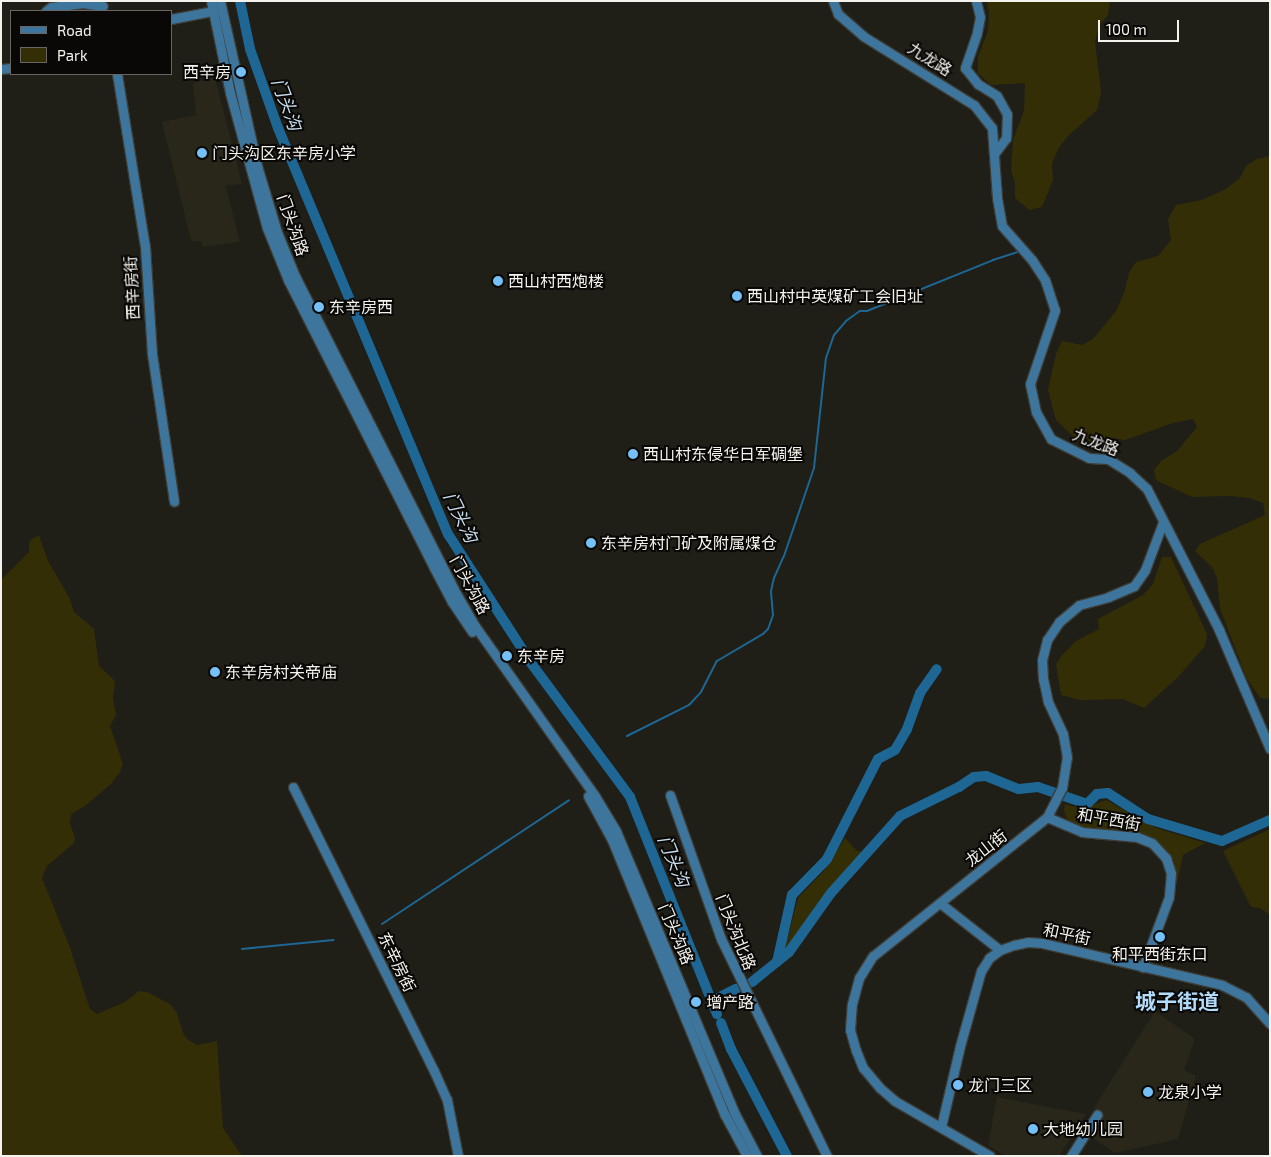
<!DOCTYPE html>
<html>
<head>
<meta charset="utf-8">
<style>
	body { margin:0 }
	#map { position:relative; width:1271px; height:1157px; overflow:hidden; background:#1f1e17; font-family:"Exo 2","Noto Sans SC",sans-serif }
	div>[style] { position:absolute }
	.built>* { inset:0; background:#29271a }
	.green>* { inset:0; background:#342e07 }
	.stream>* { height:2px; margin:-1px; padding:0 1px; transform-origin:1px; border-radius:1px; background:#1e6693 }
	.river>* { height:10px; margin:-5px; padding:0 5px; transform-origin:5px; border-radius:5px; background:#1e6693 }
	.roads { filter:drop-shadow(1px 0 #3d3c35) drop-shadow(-1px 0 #3d3c35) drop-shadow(0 1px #3d3c35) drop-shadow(0 -1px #3d3c35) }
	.secondary>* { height:9px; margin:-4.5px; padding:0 4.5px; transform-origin:4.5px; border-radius:4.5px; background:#3e759c }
	.dots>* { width:14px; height:14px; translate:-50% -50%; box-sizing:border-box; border:2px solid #090806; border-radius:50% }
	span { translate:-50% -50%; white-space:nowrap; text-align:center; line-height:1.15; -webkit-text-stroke:4px #090806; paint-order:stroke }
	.street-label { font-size:16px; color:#f3f2ed }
	.poi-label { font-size:16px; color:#f3f2ed }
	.right { translate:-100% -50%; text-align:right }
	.left { translate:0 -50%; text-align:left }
	.water-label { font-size:18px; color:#c8dcec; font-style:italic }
	.district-label { font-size:21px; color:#b2daf9; font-weight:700 }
	.frame { position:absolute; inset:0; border:2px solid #f3f2ed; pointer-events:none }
	.legend { position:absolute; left:10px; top:10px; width:162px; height:65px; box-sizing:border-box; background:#090806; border:1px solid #676662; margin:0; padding:6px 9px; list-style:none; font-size:15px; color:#f3f2ed }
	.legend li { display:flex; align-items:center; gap:10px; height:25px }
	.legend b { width:25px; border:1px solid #676662 }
	.scale { position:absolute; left:1098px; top:20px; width:81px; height:22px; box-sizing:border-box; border:2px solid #f3f2ed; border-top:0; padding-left:6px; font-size:15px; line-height:18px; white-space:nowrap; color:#f3f2ed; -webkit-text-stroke:4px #090806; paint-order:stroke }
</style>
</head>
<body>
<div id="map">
	<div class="built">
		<div style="clip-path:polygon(215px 77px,242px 184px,226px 186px,240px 242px,203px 247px,201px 241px,191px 241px,162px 122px,196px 115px,193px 83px)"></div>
		<div style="clip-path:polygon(1155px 1011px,1195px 1039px,1184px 1070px,1196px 1076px,1178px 1139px,1115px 1153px,1091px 1137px,1104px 1115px,1094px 1108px)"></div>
		<div style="clip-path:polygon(997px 1097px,1086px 1114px,1059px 1156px,1005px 1156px,988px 1145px)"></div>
	</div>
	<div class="green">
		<div style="clip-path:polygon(987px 1px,1110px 1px,1108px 15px,1099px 26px,1095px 41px,1101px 93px,1097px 110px,1067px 137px,1058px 149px,1052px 164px,1053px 180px,1042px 207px,1029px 210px,1015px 198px,1015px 183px,1011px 170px,1013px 140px,1024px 111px,1025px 83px,991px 85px,978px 73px,978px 57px,988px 31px,989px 13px)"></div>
		<div style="clip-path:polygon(1270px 156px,1270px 697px,1267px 699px,1260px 698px,1247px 679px,1220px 609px,1217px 578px,1212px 567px,1195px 551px,1200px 544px,1265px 515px,1263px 503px,1249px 498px,1230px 496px,1192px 497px,1156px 480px,1154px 470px,1161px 461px,1177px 451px,1197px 427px,1193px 419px,1173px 423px,1125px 440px,1111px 438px,1092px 444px,1078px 441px,1056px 420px,1048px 390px,1056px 354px,1062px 341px,1082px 345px,1093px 339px,1103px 327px,1116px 311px,1124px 293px,1129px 273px,1136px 262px,1158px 256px,1171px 240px,1168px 219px,1176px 205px,1202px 200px,1226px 189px,1240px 178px,1246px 166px,1257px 159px)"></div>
		<div style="clip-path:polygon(39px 535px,48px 561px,69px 597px,74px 612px,94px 629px,99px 666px,115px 681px,113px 699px,116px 715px,110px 726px,123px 764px,120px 772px,111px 784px,85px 806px,71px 814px,70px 823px,75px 838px,74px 843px,47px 866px,42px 878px,69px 945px,90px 1009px,97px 1014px,125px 1002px,139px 991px,147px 992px,170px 1004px,177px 1013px,183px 1033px,187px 1039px,197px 1045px,217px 1041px,223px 1128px,242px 1156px,1px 1156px,1px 580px,29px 552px,29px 543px,31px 540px)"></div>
		<div style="clip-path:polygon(1162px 557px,1171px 557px,1207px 634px,1205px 646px,1178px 677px,1144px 708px,1123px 699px,1080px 700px,1061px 695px,1056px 664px,1062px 655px,1076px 641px,1099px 629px,1098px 619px,1143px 595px,1153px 584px)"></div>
		<div style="clip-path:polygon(1106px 800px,1156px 828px,1205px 843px,1183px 855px,1177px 883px,1174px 860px,1161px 847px,1139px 833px,1095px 830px,1068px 822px,1064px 810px,1065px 804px,1082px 809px)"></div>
		<div style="clip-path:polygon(1270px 829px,1270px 915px,1260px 908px,1251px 907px,1223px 851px)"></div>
		<div style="clip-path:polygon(845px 838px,857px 851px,864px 852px,824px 896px,784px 952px,798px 898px,823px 872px)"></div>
	</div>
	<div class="stream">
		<div style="left:627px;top:736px;width:69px;rotate:-26.6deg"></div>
		<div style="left:689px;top:705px;width:18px;rotate:-47deg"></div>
		<div style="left:701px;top:692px;width:35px;rotate:-63deg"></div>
		<div style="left:717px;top:661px;width:53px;rotate:-30.4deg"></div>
		<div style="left:763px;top:634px;width:7px;rotate:-45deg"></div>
		<div style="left:768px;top:629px;width:15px;rotate:-70deg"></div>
		<div style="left:773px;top:615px;width:24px;rotate:-95deg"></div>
		<div style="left:771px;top:591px;width:13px;rotate:-77deg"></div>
		<div style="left:774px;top:578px;width:24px;rotate:-66deg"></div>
		<div style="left:784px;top:556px;width:93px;rotate:-71.2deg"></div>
		<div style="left:814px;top:468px;width:111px;rotate:-83.8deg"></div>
		<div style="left:826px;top:358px;width:24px;rotate:-71deg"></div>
		<div style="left:834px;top:335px;width:18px;rotate:-49deg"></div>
		<div style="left:846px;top:321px;width:17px;rotate:-36deg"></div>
		<div style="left:860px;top:311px;width:7px"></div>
		<div style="left:867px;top:311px;width:136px;rotate:-22deg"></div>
		<div style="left:993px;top:260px;width:26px;rotate:-18deg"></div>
		<div style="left:382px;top:924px;width:224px;rotate:-33.5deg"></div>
		<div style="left:242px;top:949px;width:92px;rotate:-5.6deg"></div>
	</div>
	<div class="river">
		<div style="left:240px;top:1px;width:49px;rotate:78.2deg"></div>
		<div style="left:250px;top:49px;width:84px;rotate:70.5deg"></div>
		<div style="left:278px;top:128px;width:440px;rotate:67.3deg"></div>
		<div style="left:448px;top:534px;width:153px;rotate:57.2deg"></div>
		<div style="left:531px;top:663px;width:167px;rotate:53.5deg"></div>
		<div style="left:630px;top:797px;width:234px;rotate:68.2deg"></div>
		<div style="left:777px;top:962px;width:69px;rotate:-77.4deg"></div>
		<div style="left:792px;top:895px;width:50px;rotate:-45.8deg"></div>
		<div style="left:827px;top:859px;width:112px;rotate:-63deg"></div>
		<div style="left:878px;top:759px;width:19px;rotate:-28deg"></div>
		<div style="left:895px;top:750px;width:24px;rotate:-60deg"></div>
		<div style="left:907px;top:729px;width:38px;rotate:-70deg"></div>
		<div style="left:920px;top:693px;width:29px;rotate:-55deg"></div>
		<div style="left:752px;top:982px;width:48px;rotate:-39deg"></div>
		<div style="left:789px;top:952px;width:72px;rotate:-54.6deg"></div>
		<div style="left:831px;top:893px;width:103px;rotate:-48.1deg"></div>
		<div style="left:900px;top:816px;width:66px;rotate:-26.2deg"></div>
		<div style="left:959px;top:787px;width:18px;rotate:-34deg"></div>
		<div style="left:974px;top:777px;width:12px;rotate:-5deg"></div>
		<div style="left:986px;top:776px;width:35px;rotate:22deg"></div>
		<div style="left:1019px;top:789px;width:19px;rotate:-6deg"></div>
		<div style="left:1038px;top:787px;width:52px;rotate:19.1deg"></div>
		<div style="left:1087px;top:804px;width:14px;rotate:-45deg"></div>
		<div style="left:1097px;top:794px;width:11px;rotate:-5deg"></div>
		<div style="left:1108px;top:793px;width:48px;rotate:33deg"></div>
		<div style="left:1148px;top:819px;width:77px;rotate:16.6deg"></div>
		<div style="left:1222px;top:841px;width:52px;rotate:-23.6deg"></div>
		<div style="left:712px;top:1001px;width:27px;rotate:-27deg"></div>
		<div style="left:721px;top:1023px;width:28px;rotate:69deg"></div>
		<div style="left:731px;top:1049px;width:121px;rotate:62.4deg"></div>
	</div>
	<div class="roads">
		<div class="secondary">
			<div style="left:211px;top:1px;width:94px;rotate:78.3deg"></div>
			<div style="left:230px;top:93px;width:140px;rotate:74.7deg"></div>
			<div style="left:267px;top:228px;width:56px;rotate:68deg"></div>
			<div style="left:288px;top:280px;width:323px;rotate:63.1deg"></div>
			<div style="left:434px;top:568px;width:38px;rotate:62deg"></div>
			<div style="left:452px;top:602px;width:36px;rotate:56deg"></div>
			<div style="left:220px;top:1px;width:172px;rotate:77.3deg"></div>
			<div style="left:258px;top:169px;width:66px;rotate:73.2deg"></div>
			<div style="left:277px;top:232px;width:48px;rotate:67.8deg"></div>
			<div style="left:295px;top:276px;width:358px;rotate:63.1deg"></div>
			<div style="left:457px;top:595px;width:36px;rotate:60deg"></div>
			<div style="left:475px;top:626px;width:208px;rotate:54.8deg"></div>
			<div style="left:595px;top:796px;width:41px;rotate:59deg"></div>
			<div style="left:616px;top:831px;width:305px;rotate:67.2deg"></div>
			<div style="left:734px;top:1112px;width:50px;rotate:62.4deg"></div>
			<div style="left:833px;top:1px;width:14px;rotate:69deg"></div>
			<div style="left:838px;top:14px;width:33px;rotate:41deg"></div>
			<div style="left:863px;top:36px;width:131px;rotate:31.9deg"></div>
			<div style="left:974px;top:105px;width:29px;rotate:52deg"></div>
			<div style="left:992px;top:128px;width:70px;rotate:85.9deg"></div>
			<div style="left:997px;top:198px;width:28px;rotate:80deg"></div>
			<div style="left:1002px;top:226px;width:45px;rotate:48.6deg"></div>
			<div style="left:1032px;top:260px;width:24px;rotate:57deg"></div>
			<div style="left:1045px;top:280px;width:32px;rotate:72deg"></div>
			<div style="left:1055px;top:310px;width:78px;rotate:108.7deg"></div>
			<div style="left:1030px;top:384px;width:29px;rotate:78deg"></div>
			<div style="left:1036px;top:412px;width:31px;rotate:61deg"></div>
			<div style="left:1051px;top:439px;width:42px;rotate:26.6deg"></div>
			<div style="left:1089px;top:458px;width:19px;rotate:3deg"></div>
			<div style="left:1108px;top:459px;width:26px;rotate:32deg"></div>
			<div style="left:1130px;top:473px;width:23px;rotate:43deg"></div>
			<div style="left:1147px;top:489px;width:158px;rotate:62.9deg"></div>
			<div style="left:1219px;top:630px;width:129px;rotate:66.8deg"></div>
			<div style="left:976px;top:1px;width:16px;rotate:76deg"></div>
			<div style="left:980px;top:17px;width:16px;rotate:101deg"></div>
			<div style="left:977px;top:33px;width:37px;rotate:109deg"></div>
			<div style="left:965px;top:68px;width:21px;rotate:51deg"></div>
			<div style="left:978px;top:84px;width:22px;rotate:32deg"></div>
			<div style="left:997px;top:96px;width:21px;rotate:61deg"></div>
			<div style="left:1007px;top:114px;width:24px;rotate:92deg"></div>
			<div style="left:1006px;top:138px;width:20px;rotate:127deg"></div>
			<div style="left:46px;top:11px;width:6px;rotate:-39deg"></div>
			<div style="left:51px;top:7px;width:31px;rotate:-7deg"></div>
			<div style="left:82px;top:3px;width:21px;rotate:8deg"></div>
			<div style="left:171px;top:19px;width:43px;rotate:-10.8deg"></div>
			<div style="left:1px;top:69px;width:10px;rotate:-6deg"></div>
			<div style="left:117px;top:74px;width:174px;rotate:80.8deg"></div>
			<div style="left:145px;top:246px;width:108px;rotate:86.3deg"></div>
			<div style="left:152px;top:354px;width:149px;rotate:81.5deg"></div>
			<div style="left:293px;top:787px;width:317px;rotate:63.6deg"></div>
			<div style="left:434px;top:1071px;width:32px;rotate:66deg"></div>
			<div style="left:447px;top:1100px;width:57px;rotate:78.9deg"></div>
			<div style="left:670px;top:795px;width:153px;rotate:70.5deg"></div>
			<div style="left:721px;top:939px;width:242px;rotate:64deg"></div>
			<div style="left:588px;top:796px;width:50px;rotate:61.4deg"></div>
			<div style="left:612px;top:840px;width:297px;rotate:67.7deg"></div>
			<div style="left:725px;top:1115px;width:47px;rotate:61.8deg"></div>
			<div style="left:1047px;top:817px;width:38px;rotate:23deg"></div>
			<div style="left:1082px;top:832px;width:55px;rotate:5.2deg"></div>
			<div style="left:1137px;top:837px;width:16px;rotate:22deg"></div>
			<div style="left:1152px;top:843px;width:21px;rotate:47deg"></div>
			<div style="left:1166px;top:858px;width:16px;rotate:72deg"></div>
			<div style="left:1171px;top:873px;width:24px;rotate:95deg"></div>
			<div style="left:1169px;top:897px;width:75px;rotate:110.4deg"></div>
			<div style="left:940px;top:903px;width:76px;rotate:38.1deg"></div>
			<div style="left:941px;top:1127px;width:83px;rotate:-76.8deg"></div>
			<div style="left:960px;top:1046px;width:78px;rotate:-74.4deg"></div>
			<div style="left:981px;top:971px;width:15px;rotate:-58deg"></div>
			<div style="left:989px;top:958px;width:14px;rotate:-36deg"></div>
			<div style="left:1000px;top:950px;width:15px;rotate:-20deg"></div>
			<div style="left:1014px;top:945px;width:14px;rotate:-12deg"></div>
			<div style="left:1028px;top:942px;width:14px;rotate:4deg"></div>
			<div style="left:1042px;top:943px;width:185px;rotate:13.1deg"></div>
			<div style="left:1222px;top:985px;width:27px;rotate:27deg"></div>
			<div style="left:1246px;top:997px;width:36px;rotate:48deg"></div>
			<div style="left:990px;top:1156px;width:110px;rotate:-149.9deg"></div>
			<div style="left:895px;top:1101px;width:20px;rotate:-139deg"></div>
			<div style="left:880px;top:1088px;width:26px;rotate:-130deg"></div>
			<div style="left:863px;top:1068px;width:18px;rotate:-112deg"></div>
			<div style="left:856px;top:1051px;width:22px;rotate:-106deg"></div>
			<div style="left:850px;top:1030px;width:26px;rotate:-86deg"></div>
			<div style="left:852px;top:1004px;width:27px;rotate:-75deg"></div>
			<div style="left:859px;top:978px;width:26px;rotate:-58deg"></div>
			<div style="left:873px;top:956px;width:223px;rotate:-38.6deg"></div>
			<div style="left:1047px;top:817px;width:33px;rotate:-63deg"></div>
			<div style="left:1062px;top:788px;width:31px;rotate:-81deg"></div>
			<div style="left:1067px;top:757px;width:23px;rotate:-100deg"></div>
			<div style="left:1063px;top:734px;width:35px;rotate:-115deg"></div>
			<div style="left:1048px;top:702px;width:24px;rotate:-102deg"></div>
			<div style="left:1043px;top:679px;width:19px;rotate:-93deg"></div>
			<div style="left:1042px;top:660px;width:21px;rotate:-76deg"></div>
			<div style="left:1047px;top:640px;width:22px;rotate:-56deg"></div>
			<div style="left:1059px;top:622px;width:26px;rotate:-40deg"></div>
			<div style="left:1079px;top:605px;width:30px;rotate:-15deg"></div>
			<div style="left:1108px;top:597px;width:28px;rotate:-23deg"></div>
			<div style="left:1134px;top:586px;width:19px;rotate:-55deg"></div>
			<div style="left:1145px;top:570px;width:51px;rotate:-69.4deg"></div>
			<div style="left:1071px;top:1156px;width:49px;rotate:-57.6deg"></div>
		</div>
	</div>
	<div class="dots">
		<div style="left:241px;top:72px;background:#75c0f6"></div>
		<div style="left:202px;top:153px;background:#75c0f6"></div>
		<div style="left:498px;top:281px;background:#75c0f6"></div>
		<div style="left:737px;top:296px;background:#75c0f6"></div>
		<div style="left:319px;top:307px;background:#75c0f6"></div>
		<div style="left:633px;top:454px;background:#75c0f6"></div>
		<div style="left:591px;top:543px;background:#75c0f6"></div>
		<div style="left:507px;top:656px;background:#75c0f6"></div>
		<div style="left:215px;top:672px;background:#75c0f6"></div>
		<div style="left:1160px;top:937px;background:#75c0f6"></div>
		<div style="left:696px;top:1002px;background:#75c0f6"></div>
		<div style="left:958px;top:1085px;background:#75c0f6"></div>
		<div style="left:1148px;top:1092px;background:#75c0f6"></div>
		<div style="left:1033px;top:1129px;background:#75c0f6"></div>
	</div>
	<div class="street-label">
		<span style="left:930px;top:59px;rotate:32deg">九龙路</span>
		<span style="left:293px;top:225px;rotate:71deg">门头沟路</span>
		<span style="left:132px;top:288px;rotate:-93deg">西辛房街</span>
		<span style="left:1096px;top:442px;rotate:21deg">九龙路</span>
		<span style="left:470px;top:585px;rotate:61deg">门头沟路</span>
		<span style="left:1109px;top:819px;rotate:10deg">和平西街</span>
		<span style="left:986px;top:848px;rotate:-38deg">龙山街</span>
		<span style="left:736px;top:932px;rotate:68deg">门头沟北路</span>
		<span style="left:676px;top:934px;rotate:67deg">门头沟路</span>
		<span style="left:1067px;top:934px;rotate:12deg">和平街</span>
		<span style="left:397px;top:962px;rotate:64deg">东辛房街</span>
	</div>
	<div class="poi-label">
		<span class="right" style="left:231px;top:72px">西辛房</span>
		<span class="left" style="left:212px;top:153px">门头沟区东辛房小学</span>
		<span class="left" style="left:508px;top:281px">西山村西炮楼</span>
		<span class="left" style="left:747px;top:296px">西山村中英煤矿工会旧址</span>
		<span class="left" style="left:329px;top:307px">东辛房西</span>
		<span class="left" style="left:643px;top:454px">西山村东侵华日军碉堡</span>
		<span class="left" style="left:601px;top:543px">东辛房村门矿及附属煤仓</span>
		<span class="left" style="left:517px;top:656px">东辛房</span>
		<span class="left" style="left:225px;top:672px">东辛房村关帝庙</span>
		<span style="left:1160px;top:954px">和平西街东口</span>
		<span class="left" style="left:706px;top:1002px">增产路</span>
		<span class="left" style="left:968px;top:1085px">龙门三区</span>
		<span class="left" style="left:1158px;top:1092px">龙泉小学</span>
		<span class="left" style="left:1043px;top:1129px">大地幼儿园</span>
	</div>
	<div class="water-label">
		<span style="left:287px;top:104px;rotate:70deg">门头沟</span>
		<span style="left:461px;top:517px;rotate:64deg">门头沟</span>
		<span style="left:674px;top:861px;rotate:68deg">门头沟</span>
	</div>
	<div class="district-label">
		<span style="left:1177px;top:1001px">城子街道</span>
	</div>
	<div class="frame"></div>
	<ul class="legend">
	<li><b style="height:6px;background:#3e759c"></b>Road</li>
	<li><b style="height:14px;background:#342e07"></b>Park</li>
	</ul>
	<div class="scale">100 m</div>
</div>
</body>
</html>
